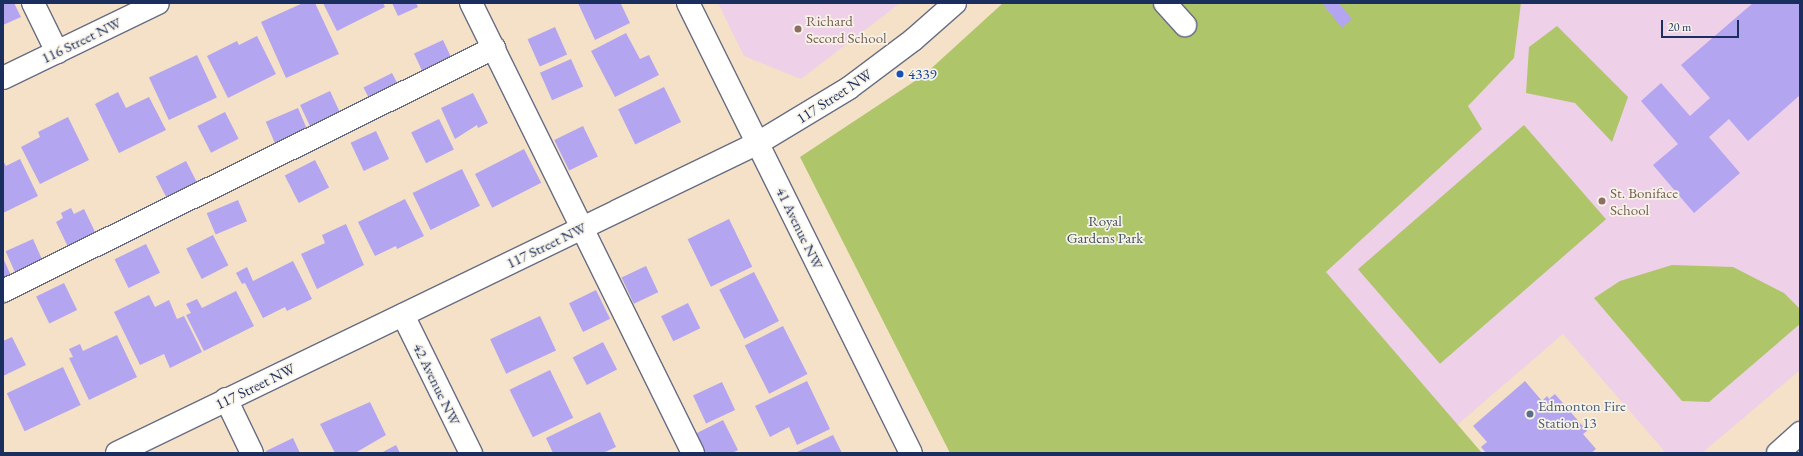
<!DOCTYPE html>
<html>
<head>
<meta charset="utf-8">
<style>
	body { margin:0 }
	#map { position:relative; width:1803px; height:456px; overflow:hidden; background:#f4e1c7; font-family:"EB Garamond",serif }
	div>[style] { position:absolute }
	.built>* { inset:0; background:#eed0e8 }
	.green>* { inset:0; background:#afc56a; transform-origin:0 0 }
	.building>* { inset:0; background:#b4a5f0; transform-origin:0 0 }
	.roads { filter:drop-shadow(1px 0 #676d83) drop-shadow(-1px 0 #676d83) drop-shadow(0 1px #676d83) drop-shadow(0 -1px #676d83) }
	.minor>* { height:22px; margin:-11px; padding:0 11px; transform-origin:11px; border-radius:11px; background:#fff }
	.major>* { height:22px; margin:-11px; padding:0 11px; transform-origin:11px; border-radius:11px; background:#fff }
	.dots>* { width:11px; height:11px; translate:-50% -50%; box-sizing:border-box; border:2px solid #f7f3e8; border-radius:50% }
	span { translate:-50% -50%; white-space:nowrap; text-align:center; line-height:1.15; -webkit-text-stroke:3.5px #f7f3e8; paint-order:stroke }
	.education-label { font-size:15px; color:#785e54 }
	.left { translate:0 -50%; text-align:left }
	.street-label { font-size:15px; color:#1b2f5e }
	.transit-label { font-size:15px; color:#164399 }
	.park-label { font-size:15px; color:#405461 }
	.service-label { font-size:15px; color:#4e5e75 }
	.frame { position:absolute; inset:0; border:4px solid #1b2f5e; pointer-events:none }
	.scale { position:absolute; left:1661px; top:20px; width:78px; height:18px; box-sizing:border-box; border:2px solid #1b2f5e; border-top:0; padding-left:5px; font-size:12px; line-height:14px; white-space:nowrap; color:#1b2f5e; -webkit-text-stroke:3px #f7f3e8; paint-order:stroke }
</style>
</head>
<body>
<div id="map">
	<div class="built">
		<div style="clip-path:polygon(718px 3px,900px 3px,801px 79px,744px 56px)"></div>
		<div style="clip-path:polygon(1521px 3px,1800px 3px,1800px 370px,1702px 453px,1666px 453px,1563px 334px,1457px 425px,1325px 272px,1481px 129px,1468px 106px,1514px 58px)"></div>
	</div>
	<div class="green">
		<div style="clip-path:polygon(1003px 3px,1521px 3px,1514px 58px,1468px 106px,1482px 129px,1326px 272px,1482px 453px,950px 453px,800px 157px,924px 75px)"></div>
		<div style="clip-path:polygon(1557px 26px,1628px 97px,1612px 142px,1575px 103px,1526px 93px,1529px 47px)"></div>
		<div style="left:1524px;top:125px;width:125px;height:220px;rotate:49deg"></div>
		<div style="clip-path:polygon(1672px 265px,1733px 267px,1784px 293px,1800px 309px,1800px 324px,1709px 402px,1682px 401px,1594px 298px,1620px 281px)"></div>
	</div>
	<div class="building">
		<div style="clip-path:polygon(3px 3px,14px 3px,21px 17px,3px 25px)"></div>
		<div style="clip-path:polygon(303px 3px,315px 3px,339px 54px,286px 78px,261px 22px)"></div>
		<div style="clip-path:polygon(323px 3px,383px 3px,385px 7px,337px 31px)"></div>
		<div style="clip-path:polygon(392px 3px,416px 3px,418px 7px,398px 16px)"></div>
		<div style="clip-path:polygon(578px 3px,624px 3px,621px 4px,630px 23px,595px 40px)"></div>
		<div style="clip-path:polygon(1322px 3px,1339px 3px,1352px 19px,1342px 28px)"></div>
		<div style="clip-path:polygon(1753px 3px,1800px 3px,1800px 95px,1748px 141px,1729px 119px,1709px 137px,1740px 173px,1694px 213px,1653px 165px,1678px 144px,1641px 101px,1661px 83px,1690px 116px,1710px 98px,1681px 65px)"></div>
		<div style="left:555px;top:27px;width:30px;height:30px;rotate:66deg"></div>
		<div style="clip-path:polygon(626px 33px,640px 59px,649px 55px,659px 75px,615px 97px,591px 51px)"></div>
		<div style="clip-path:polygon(257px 36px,276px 74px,228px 98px,207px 56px,237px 41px,239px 45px)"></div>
		<div style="left:443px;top:40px;width:29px;height:32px;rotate:65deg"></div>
		<div style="left:197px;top:55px;width:47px;height:53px;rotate:65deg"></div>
		<div style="left:571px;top:59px;width:30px;height:34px;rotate:66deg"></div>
		<div style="left:392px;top:73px;width:20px;height:32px;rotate:63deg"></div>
		<div style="left:664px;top:87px;width:39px;height:51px;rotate:64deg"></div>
		<div style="left:330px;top:91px;width:33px;height:33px;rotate:65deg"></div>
		<div style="clip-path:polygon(118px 92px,126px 108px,149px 97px,166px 130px,119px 153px,95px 104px)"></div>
		<div style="clip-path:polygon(473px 93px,488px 123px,478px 128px,477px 125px,455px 139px,441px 108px)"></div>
		<div style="left:298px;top:108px;width:30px;height:35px;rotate:67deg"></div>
		<div style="left:225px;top:112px;width:30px;height:31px;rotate:63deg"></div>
		<div style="clip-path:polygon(68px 117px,89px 160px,40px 184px,21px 147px,40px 137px,38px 132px)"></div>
		<div style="left:439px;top:119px;width:34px;height:31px;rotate:64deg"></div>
		<div style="left:583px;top:126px;width:34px;height:32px;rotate:64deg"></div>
		<div style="left:376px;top:131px;width:31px;height:28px;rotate:65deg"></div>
		<div style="left:524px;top:149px;width:38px;height:55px;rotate:63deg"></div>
		<div style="clip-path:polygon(20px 159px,38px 196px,3px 213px,3px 161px,6px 166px)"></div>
		<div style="left:315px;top:160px;width:31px;height:34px;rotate:63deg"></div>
		<div style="left:186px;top:161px;width:31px;height:34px;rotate:63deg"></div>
		<div style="left:462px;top:169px;width:41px;height:55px;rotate:64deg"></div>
		<div style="clip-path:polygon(405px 199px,424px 236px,397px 249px,396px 246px,375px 256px,358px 222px)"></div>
		<div style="left:238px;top:200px;width:23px;height:34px;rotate:67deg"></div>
		<div style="clip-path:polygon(71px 208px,74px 214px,84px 209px,98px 238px,70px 251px,56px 222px,63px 218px,61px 213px)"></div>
		<div style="left:729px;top:219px;width:53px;height:46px;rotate:64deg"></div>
		<div style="clip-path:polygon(346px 224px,364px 265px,317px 289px,301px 254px,325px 243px,322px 235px)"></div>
		<div style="left:213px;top:235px;width:34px;height:30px;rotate:63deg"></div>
		<div style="left:33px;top:239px;width:27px;height:30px;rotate:66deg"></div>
		<div style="left:146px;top:244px;width:32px;height:35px;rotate:64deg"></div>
		<div style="clip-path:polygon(3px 258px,13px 280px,3px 284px)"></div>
		<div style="clip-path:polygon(293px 261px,312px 299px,287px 311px,285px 307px,263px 318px,245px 283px,242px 284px,236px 273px,247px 267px,253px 281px)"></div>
		<div style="left:646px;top:266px;width:29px;height:27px;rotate:65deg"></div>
		<div style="left:754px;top:272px;width:55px;height:39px;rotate:63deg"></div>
		<div style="left:64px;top:283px;width:30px;height:31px;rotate:64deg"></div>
		<div style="left:596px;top:290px;width:32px;height:30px;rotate:64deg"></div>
		<div style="clip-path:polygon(236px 291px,254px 326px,204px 351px,186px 315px,191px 313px,186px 304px,197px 299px,202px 308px)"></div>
		<div style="clip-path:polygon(149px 295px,155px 307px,169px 300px,177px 319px,184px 316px,202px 352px,170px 368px,164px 354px,140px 365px,114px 312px)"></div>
		<div style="left:688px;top:303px;width:28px;height:30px;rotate:64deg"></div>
		<div style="left:540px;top:316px;width:38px;height:55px;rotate:65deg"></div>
		<div style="left:783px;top:326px;width:54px;height:43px;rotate:63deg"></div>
		<div style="clip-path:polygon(117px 335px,137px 377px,89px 400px,69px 358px,73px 357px,69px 349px,80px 344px,83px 351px)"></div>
		<div style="clip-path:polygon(12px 337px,26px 365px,3px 376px,3px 341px)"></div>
		<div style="left:603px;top:342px;width:31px;height:34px;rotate:63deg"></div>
		<div style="left:63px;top:367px;width:42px;height:62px;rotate:65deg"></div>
		<div style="left:550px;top:370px;width:53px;height:45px;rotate:64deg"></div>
		<div style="clip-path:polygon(807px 381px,830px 429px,797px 445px,789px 427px,770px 437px,755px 406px)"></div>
		<div style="clip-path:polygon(1525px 381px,1542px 401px,1547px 396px,1551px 401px,1550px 398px,1555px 394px,1587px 431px,1583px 434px,1596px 449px,1591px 453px,1486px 453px,1481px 447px,1487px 442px,1473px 426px)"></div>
		<div style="left:722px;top:382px;width:31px;height:32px;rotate:65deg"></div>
		<div style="clip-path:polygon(370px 402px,386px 435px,355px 453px,335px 453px,320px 424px)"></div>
		<div style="clip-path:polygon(600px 412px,616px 447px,603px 453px,553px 453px,546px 438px)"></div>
		<div style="clip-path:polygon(723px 420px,738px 450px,732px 453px,705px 453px,695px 434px)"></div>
		<div style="clip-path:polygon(833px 435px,842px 453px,795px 453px)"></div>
		<div style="clip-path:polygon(293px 438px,300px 453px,267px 453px,266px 451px)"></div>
		<div style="clip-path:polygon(396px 445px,400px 453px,381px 453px)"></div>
	</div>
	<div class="roads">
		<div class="minor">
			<div style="left:33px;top:3px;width:55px;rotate:63.9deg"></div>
			<div style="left:471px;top:3px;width:502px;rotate:63.74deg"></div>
			<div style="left:688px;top:3px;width:502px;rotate:63.64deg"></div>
			<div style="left:1165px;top:3px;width:30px;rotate:48deg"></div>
			<div style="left:3px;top:78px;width:172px;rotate:-25.8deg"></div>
			<div style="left:3px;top:291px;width:548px;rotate:-26.33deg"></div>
			<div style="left:403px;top:315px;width:154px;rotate:63.8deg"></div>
			<div style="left:226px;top:399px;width:60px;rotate:64.3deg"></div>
			<div style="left:117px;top:453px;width:712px;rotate:-25.81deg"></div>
			<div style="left:758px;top:143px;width:106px;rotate:-31.1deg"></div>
			<div style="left:849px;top:88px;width:80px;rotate:-36.9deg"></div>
			<div style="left:913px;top:40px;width:56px;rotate:-41.4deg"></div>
		</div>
		<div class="major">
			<div style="left:1778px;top:453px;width:30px;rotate:-42deg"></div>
		</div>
	</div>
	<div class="dots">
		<div style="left:798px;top:29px;background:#8d6e63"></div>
		<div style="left:900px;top:74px;background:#1a4fb4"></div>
		<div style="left:1602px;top:201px;background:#8d6e63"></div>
		<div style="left:1530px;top:414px;background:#5c6f8a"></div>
	</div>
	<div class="education-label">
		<span class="left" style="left:806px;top:29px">Richard<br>Secord School</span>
		<span class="left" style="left:1610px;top:201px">St. Boniface<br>School</span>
	</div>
	<div class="street-label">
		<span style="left:81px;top:40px;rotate:-26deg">116 Street NW</span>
		<span style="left:834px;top:96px;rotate:-33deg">117 Street NW</span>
		<span style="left:800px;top:228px;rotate:64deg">41 Avenue NW</span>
		<span style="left:546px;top:245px;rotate:-26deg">117 Street NW</span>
		<span style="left:437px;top:384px;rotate:64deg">42 Avenue NW</span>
		<span style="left:255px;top:386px;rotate:-26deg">117 Street NW</span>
	</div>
	<div class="transit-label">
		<span class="left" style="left:908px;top:74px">4339</span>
	</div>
	<div class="park-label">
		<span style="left:1105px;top:229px">Royal<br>Gardens Park</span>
	</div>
	<div class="service-label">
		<span class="left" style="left:1538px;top:414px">Edmonton Fire<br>Station 13</span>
	</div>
	<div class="frame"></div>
	<div class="scale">20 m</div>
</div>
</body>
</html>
